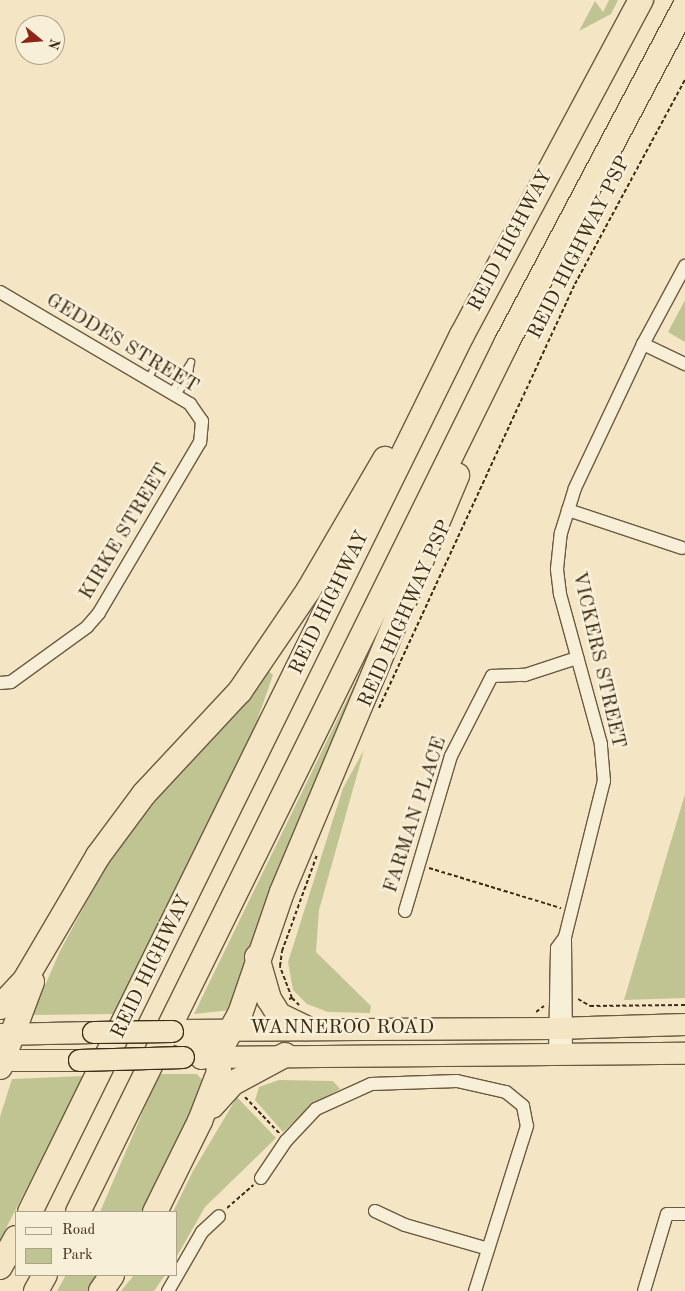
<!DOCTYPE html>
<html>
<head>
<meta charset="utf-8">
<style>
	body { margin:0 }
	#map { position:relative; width:685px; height:1291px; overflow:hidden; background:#f4e6c5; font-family:"Old Standard TT",serif }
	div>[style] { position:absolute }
	.green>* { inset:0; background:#bfc492 }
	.path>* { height:2px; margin-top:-1px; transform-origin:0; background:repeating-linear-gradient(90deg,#3d2c15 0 4px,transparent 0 6.5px) }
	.roads { filter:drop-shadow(1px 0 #6b5a41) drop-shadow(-1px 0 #6b5a41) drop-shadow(0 1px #6b5a41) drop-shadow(0 -1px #6b5a41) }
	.service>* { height:6px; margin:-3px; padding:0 3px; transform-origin:3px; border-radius:3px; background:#f8efd9 }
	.minor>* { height:12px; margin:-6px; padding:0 6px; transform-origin:6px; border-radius:6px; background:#f8efd9 }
	.trunk>* { height:21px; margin:-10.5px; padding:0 10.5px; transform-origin:10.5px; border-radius:10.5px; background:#f4e6c5 }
	.motorway>* { height:24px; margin:-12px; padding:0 12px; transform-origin:12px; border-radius:12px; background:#f4e6c5 }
	.bridges { filter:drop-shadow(1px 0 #3d2c15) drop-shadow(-1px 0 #3d2c15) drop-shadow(0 1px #3d2c15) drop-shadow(0 -1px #3d2c15) }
	.trunk-bridge>* { height:21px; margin:-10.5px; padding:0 10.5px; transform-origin:10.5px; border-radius:10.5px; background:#f4e6c5 }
	span { translate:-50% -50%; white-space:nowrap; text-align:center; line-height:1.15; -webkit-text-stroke:5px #f8efd9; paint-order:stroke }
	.street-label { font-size:20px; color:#3d2c15 }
	.legend { position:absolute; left:15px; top:1211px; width:162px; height:65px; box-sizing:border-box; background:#f8efd9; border:1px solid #ada18b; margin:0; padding:6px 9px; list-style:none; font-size:15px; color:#3d2c15 }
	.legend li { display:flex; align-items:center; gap:10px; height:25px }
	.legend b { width:25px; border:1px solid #ada18b }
	.north { position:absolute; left:15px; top:15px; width:50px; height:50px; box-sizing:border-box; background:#f8efd9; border:1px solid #ada18b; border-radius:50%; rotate:107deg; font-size:14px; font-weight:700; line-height:20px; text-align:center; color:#3d2c15 }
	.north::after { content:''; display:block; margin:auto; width:18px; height:22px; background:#8f2418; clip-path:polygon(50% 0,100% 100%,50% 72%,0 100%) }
</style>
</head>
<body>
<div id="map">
	<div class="green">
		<div style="clip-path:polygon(609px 0,618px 0,611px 14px,579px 31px,595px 1px,603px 12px)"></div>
		<div style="clip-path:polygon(685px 300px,685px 342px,668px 332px)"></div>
		<div style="clip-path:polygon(376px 640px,231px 1010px,194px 1014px)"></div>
		<div style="clip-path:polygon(269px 671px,273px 675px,251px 738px,113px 1014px,32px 1015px,60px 951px,107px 864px,164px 790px)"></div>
		<div style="clip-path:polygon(364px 750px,319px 910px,316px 952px,371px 1006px,370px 1013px,328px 1012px,307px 1004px,293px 990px,288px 962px,343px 788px)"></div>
		<div style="clip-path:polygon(685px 794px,685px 998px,624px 1000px)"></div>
		<div style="clip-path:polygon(159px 1074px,197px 1074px,204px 1082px,168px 1172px,142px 1212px,100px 1212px)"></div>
		<div style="clip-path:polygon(84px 1076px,0 1240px,0 1117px,12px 1079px)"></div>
		<div style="clip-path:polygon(279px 1080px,333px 1081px,340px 1089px,310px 1106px,283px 1132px,255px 1100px,259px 1087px)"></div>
		<div style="clip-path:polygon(237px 1097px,276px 1138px,205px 1207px,176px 1258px,176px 1212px,173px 1212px,193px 1171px)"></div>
		<div style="clip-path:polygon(66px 1275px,101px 1275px,88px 1291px,57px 1291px)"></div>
		<div style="clip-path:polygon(134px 1275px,165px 1275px,154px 1291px,121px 1291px)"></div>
	</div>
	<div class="path">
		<div style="left:379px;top:708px;width:467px;rotate:-65.2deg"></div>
		<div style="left:575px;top:284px;width:232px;rotate:-61.7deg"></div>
		<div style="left:429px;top:868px;width:138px;rotate:16.9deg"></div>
		<div style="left:292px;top:998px;width:10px;rotate:45deg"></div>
		<div style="left:289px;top:999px;width:3px;rotate:-18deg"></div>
		<div style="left:292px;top:998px;width:34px;rotate:-111deg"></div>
		<div style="left:280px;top:966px;width:15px;rotate:-82deg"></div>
		<div style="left:282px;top:951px;width:102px;rotate:-70deg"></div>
		<div style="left:578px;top:999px;width:14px;rotate:30deg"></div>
		<div style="left:590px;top:1006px;width:95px;rotate:-0.6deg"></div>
		<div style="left:536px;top:1012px;width:10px;rotate:-37deg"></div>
		<div style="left:245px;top:1097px;width:50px;rotate:46.6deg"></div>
		<div style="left:227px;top:1208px;width:35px;rotate:-41deg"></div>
	</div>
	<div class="roads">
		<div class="service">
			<div style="left:148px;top:379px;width:22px;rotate:-60deg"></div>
			<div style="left:171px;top:393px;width:37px;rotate:-57deg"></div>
			<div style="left:177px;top:396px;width:25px;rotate:-61deg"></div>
			<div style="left:189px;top:374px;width:12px;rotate:-81deg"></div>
		</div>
		<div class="minor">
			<div style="left:0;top:292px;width:221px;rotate:30.5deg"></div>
			<div style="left:190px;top:404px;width:21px;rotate:55deg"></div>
			<div style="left:202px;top:421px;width:21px;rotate:95deg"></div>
			<div style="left:200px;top:442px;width:199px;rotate:120.6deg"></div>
			<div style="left:99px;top:613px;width:18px;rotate:131deg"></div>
			<div style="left:87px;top:627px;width:94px;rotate:144.1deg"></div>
			<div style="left:11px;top:682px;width:11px;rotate:175deg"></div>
			<div style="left:643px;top:344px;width:47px;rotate:25.5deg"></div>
			<div style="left:568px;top:510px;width:120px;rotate:18.4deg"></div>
			<div style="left:405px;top:911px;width:162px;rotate:-73.5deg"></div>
			<div style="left:451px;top:756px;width:90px;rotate:-62.9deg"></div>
			<div style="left:492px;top:676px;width:33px;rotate:-2deg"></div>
			<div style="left:525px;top:675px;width:55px;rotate:-18.1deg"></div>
			<div style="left:555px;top:1054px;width:106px;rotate:-88.9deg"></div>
			<div style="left:557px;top:948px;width:14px;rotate:-54deg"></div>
			<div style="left:566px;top:1054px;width:117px;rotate:-90.5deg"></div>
			<div style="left:565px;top:937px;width:161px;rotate:-76deg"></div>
			<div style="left:604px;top:781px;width:37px;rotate:-95deg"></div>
			<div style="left:601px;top:744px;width:156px;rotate:-105.3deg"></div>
			<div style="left:560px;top:594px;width:25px;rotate:-97deg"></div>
			<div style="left:557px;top:569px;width:36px;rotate:-84deg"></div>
			<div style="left:561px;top:533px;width:47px;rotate:-72.7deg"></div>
			<div style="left:575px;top:488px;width:159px;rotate:-64.7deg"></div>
			<div style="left:643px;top:344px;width:89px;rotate:-61.7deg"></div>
			<div style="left:261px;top:1178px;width:45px;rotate:-56deg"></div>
			<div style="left:286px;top:1141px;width:44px;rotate:-46.8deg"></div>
			<div style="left:316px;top:1109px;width:60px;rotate:-24.4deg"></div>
			<div style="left:371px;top:1084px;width:86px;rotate:-2deg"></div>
			<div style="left:457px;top:1081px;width:50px;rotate:12.7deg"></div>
			<div style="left:506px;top:1092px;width:22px;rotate:39deg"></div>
			<div style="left:523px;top:1106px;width:20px;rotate:79deg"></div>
			<div style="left:527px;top:1126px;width:173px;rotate:107.5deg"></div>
			<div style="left:375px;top:1211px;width:33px;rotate:25deg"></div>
			<div style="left:405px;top:1225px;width:86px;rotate:16.1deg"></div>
			<div style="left:168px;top:1291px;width:68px;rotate:-60deg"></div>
			<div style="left:202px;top:1232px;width:23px;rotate:-43deg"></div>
			<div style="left:644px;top:1291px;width:80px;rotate:-73.4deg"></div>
			<div style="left:667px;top:1214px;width:18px"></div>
		</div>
		<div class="trunk">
			<div style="left:178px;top:1030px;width:377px;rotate:-0.3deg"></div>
			<div style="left:555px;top:1028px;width:130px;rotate:-1.8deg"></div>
			<div style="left:0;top:1034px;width:93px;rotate:-1.2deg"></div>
			<div style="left:201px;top:1057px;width:484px;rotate:-0.5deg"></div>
			<div style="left:0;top:1060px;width:79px"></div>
		</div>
		<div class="motorway">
			<div style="left:257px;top:957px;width:44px;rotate:74.1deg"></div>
			<div style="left:269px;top:999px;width:19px;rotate:58deg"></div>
			<div style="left:279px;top:1015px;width:30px;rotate:26deg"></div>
			<div style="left:0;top:1007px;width:37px;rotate:-47deg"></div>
			<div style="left:25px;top:980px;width:144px;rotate:-59.5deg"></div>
			<div style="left:98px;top:856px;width:77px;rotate:-53.4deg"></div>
			<div style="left:144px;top:794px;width:141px;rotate:-47deg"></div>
			<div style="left:240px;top:691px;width:121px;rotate:-55.8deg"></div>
			<div style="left:308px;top:591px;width:153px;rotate:-59.7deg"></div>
			<div style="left:202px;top:1057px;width:30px;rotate:-37deg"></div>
			<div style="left:226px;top:1039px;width:29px;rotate:-61deg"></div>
			<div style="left:240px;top:1014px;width:129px;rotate:-71deg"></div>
			<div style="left:282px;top:892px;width:452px;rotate:-67.2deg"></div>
			<div style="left:0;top:1067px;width:91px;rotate:-69.4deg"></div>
			<div style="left:212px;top:1106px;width:31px;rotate:-48deg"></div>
			<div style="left:233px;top:1083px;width:59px;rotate:-28.3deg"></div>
			<div style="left:30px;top:1212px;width:978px;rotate:-63.78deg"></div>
			<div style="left:462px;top:335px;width:380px;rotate:-61.9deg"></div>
			<div style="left:78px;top:1212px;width:968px;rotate:-63.75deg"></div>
			<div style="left:506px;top:344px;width:382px;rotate:-62.1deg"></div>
			<div style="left:155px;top:1212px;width:102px;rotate:-63.7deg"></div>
			<div style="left:200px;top:1121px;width:53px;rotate:-68.8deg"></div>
			<div style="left:219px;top:1072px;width:17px;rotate:-97deg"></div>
			<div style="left:217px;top:1055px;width:15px;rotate:-127deg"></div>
			<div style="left:208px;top:1043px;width:38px;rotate:-162deg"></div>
			<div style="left:0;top:1267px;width:33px;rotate:-61deg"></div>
			<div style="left:36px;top:1291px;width:18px;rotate:-61deg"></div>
			<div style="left:101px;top:1291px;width:19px;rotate:-55deg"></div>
		</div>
	</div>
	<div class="bridges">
		<div class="trunk-bridge">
			<div style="left:93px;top:1032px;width:79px;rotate:-0.7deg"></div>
			<div style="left:79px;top:1060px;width:104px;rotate:-1.7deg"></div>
		</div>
	</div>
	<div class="street-label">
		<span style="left:511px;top:241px;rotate:-62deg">REID HIGHWAY</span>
		<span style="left:580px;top:248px;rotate:-63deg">REID HIGHWAY PSP</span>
		<span style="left:122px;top:344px;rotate:31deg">GEDDES STREET</span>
		<span style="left:125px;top:532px;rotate:-59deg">KIRKE STREET</span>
		<span style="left:330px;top:603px;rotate:-64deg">REID HIGHWAY</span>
		<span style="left:406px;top:614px;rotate:-66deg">REID HIGHWAY PSP</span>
		<span style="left:598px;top:660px;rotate:77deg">VICKERS STREET</span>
		<span style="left:416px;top:815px;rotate:-72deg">FARMAN PLACE</span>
		<span style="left:152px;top:967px;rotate:-64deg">REID HIGHWAY</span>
		<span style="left:342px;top:1028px">WANNEROO ROAD</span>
	</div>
	<ul class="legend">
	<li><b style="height:6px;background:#f8efd9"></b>Road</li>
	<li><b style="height:14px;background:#bfc492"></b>Park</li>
	</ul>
	<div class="north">N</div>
</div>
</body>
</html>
